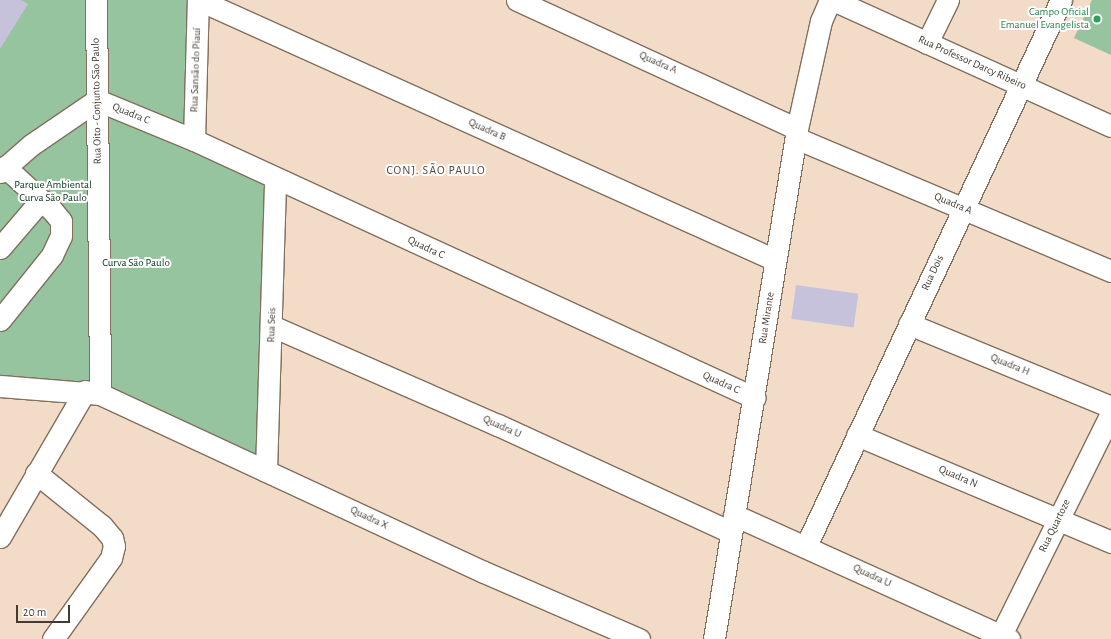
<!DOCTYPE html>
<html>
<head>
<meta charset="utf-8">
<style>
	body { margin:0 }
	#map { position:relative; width:1111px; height:639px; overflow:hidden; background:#f2dcc8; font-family:"Alegreya Sans",sans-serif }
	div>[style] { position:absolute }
	.green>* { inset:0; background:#95c49e }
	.building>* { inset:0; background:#c6c2dc; transform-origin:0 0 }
	.roads { filter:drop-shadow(1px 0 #826f5d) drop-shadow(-1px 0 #826f5d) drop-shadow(0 1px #826f5d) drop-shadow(0 -1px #826f5d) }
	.minor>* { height:21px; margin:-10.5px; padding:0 10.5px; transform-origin:10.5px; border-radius:10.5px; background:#fff }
	.dots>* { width:11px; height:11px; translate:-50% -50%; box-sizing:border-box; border:2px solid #fff; border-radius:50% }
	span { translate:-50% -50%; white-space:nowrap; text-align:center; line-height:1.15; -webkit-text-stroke:4px #fff; paint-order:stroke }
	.leisure-label { font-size:11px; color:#27864d }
	.right { translate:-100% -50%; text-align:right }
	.street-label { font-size:11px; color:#433b33 }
	.park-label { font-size:11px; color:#073416 }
	.neighbourhood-label { font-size:12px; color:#584635; letter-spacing:1px }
	.scale { position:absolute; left:16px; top:605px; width:54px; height:18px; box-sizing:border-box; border:2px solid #433b33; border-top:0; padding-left:5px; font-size:12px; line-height:14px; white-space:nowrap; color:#433b33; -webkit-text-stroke:3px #fff; paint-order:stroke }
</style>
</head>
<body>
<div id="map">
	<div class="green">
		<div style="clip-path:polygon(0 0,196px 0,194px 140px,275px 179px,266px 471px,85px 391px,0 386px)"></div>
		<div style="clip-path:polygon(1092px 0,1111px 0,1111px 55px,1074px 38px)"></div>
	</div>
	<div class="building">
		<div style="clip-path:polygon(0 0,21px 0,28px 4px,0 49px)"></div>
		<div style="left:796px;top:285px;width:63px;height:34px;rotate:8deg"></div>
	</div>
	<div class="roads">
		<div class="minor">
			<div style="left:96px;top:0;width:394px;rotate:89.4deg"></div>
			<div style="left:199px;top:0;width:632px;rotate:24.29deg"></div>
			<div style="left:517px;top:0;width:308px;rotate:24.7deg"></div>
			<div style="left:833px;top:0;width:305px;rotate:24.4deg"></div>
			<div style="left:927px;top:43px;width:48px;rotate:-64deg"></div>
			<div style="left:796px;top:138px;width:342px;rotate:22.9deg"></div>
			<div style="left:194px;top:140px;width:140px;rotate:-88.4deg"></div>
			<div style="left:0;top:172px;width:41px;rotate:-41.1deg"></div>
			<div style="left:31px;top:145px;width:80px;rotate:-34.3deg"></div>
			<div style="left:97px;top:100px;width:105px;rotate:22.4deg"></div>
			<div style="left:194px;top:140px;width:617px;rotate:24.7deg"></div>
			<div style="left:0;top:248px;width:63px;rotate:-49.5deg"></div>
			<div style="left:0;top:320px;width:83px;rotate:-51.3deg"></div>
			<div style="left:52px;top:255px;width:21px;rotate:-65deg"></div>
			<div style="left:61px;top:236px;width:15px;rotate:-90deg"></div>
			<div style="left:61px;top:221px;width:14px;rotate:-129deg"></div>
			<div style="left:52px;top:210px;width:64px;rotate:-137.5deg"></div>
			<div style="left:909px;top:324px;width:218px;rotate:22.3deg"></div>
			<div style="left:272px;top:326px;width:247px;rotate:23.7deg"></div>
			<div style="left:498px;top:425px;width:256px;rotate:24.7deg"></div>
			<div style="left:0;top:386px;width:100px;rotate:4.6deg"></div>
			<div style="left:100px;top:394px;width:423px;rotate:24.9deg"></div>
			<div style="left:484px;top:572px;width:169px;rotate:23.4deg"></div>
			<div style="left:857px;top:435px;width:276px;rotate:22.8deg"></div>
			<div style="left:266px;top:471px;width:292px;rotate:-88.2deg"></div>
			<div style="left:36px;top:473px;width:85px;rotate:38.8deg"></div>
			<div style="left:102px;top:526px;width:16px;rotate:50deg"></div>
			<div style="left:112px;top:538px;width:8px;rotate:76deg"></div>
			<div style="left:114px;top:546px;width:12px;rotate:104deg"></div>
			<div style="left:111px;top:558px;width:100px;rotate:125.6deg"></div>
			<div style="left:734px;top:515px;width:302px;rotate:24.3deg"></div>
			<div style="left:0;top:537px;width:169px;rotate:-59.8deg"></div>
			<div style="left:806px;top:546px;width:603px;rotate:-64.97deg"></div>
			<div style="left:714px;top:639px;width:517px;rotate:-80.76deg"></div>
			<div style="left:797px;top:129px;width:111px;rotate:-77.5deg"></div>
			<div style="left:821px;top:21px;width:23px;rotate:-67deg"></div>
			<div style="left:999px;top:639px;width:252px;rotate:-63.6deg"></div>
		</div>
	</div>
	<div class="dots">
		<div style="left:1097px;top:19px;background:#2e9e5b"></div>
	</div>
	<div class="leisure-label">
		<span class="right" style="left:1089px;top:19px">Campo Oficial<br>Emanuel Evangelista</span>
	</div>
	<div class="street-label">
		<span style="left:658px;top:63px;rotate:24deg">Quadra A</span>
		<span style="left:972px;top:63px;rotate:24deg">Rua Professor Darcy Ribeiro</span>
		<span style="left:196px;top:70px;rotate:-88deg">Rua Sansão do Piauí</span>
		<span style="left:97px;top:101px;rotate:-91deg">Rua Oito - Conjunto São Paulo</span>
		<span style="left:131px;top:114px;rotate:22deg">Quadra C</span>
		<span style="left:487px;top:130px;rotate:24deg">Quadra B</span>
		<span style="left:953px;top:204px;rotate:23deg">Quadra A</span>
		<span style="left:426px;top:248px;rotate:25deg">Quadra C</span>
		<span style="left:933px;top:273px;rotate:-65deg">Rua Dois</span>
		<span style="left:767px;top:318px;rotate:-81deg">Rua Mirante</span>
		<span style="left:272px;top:325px;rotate:-88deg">Rua Seis</span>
		<span style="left:1010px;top:365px;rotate:22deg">Quadra H</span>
		<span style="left:721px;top:383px;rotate:24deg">Quadra C</span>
		<span style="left:502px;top:427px;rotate:24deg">Quadra U</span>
		<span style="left:958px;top:477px;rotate:23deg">Quadra N</span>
		<span style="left:369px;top:518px;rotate:25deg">Quadra X</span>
		<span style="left:1055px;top:526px;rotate:-64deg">Rua Quartoze</span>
		<span style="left:872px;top:576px;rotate:25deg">Quadra U</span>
	</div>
	<div class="park-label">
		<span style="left:53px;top:192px">Parque Ambiental<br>Curva São Paulo</span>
		<span style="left:136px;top:263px">Curva São Paulo</span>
	</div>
	<div class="neighbourhood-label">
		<span style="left:436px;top:171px">CONJ. SÃO PAULO</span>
	</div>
	<div class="scale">20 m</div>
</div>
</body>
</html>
